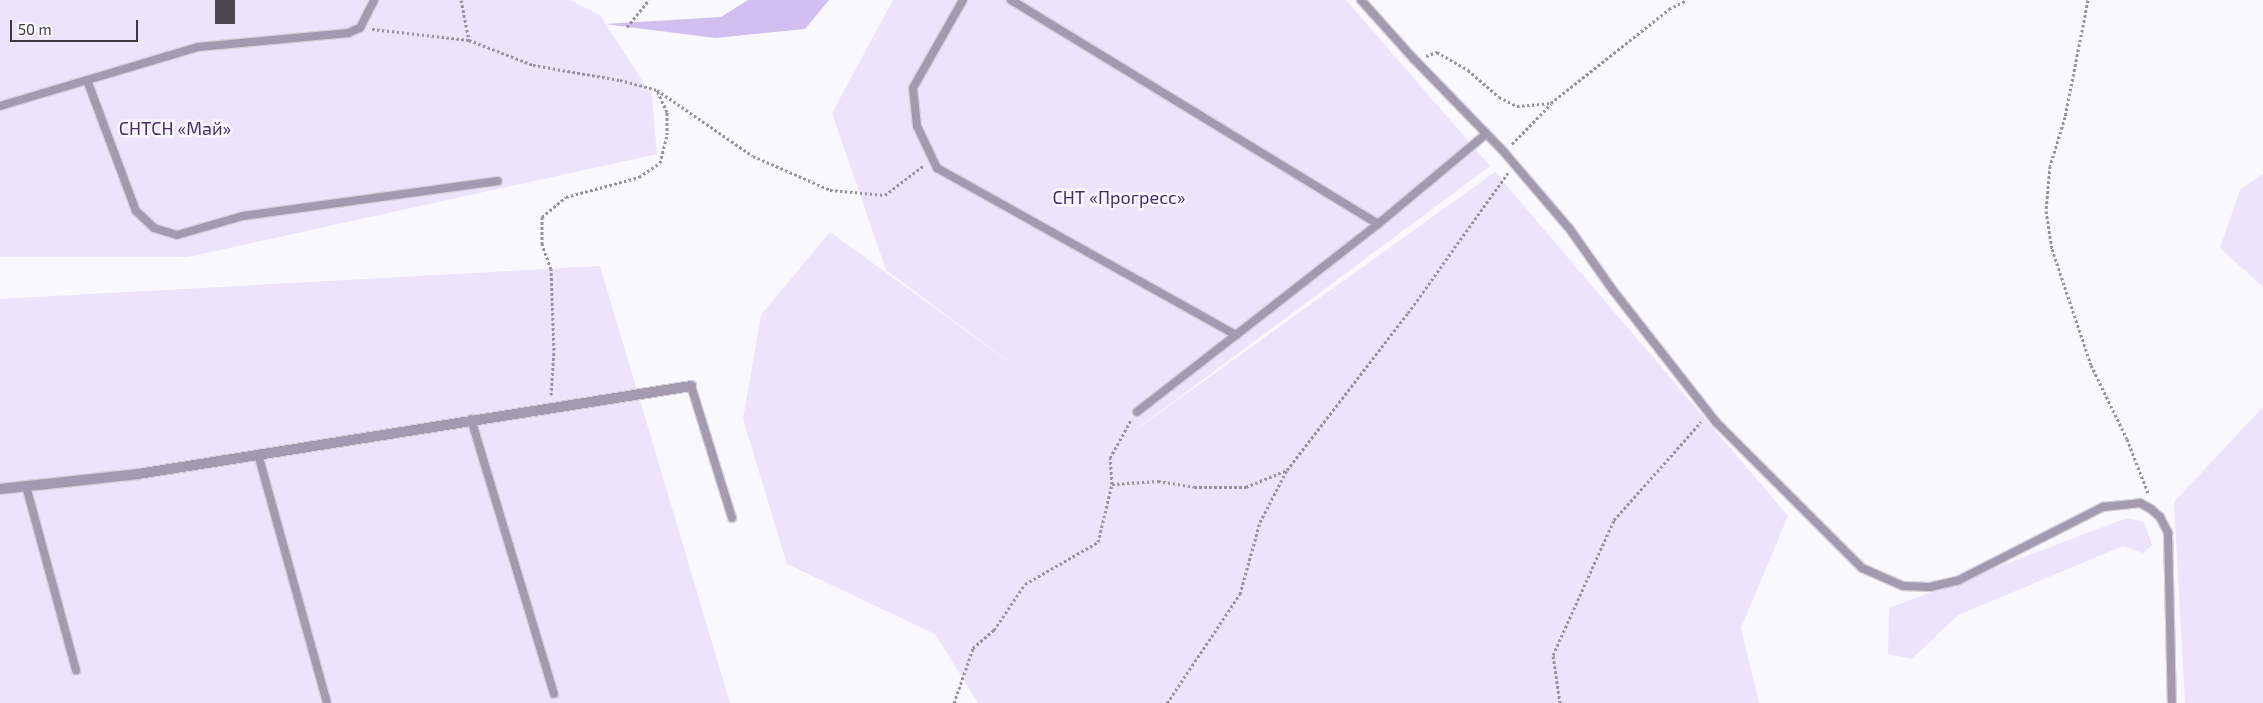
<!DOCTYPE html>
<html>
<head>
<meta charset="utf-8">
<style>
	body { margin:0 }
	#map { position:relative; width:2263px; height:703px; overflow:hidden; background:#faf8ff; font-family:"Exo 2",sans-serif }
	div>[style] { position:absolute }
	.green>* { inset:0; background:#ece3fd }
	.water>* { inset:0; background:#d0bff0 }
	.building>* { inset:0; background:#4a4750; transform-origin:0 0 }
	.path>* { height:3px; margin-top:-1.5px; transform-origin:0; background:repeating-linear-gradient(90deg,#96949a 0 2.5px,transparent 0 5px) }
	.roads { filter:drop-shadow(1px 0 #d4d2d9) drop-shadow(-1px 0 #d4d2d9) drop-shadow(0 1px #d4d2d9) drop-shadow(0 -1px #d4d2d9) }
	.lane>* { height:8px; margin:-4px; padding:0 4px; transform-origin:4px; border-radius:4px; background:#a29bb0 }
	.street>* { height:10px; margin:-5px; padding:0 5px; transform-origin:5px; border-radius:5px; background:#a29bb0 }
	span { translate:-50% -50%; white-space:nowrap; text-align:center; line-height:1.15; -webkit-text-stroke:5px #faf8ff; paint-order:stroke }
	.park-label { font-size:18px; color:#472d69 }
	.scale { position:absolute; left:10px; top:20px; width:128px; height:22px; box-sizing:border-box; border:2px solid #3c3a3f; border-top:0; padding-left:6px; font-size:15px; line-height:18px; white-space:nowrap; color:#3c3a3f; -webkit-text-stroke:4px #faf8ff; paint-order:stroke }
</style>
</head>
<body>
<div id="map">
	<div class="green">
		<div style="clip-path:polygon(0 0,570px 0,600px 15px,652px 96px,657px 154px,188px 257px,0 257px)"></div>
		<div style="clip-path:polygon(893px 0,1346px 0,1490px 166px,1119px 442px,1495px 172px,1788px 516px,1741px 628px,1759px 703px,978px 703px,935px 634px,787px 564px,743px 419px,761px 315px,830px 232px,1042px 386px,886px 270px,832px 113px)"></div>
		<div style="clip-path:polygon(2263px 174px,2263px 287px,2220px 248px,2240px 190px)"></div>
		<div style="clip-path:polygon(600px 266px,730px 703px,0 703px,0 299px)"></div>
		<div style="clip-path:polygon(2263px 407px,2263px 703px,2185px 703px,2174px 502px)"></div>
		<div style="clip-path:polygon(2127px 518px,2144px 522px,2152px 545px,2143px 553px,2123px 546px,1958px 615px,1912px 659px,1888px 654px,1889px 608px)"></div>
	</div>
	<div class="water">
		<div style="clip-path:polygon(748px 0,829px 0,805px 29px,715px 38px,605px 24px,721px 17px)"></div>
	</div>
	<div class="building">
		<div style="left:215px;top:0;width:20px;height:24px"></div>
	</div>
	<div class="path">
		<div style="left:461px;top:0;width:41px;rotate:78.7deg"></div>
		<div style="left:2088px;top:0;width:119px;rotate:101.1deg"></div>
		<div style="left:2065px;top:117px;width:51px;rotate:107deg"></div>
		<div style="left:2050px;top:166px;width:45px;rotate:95.1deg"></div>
		<div style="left:2046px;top:211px;width:38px;rotate:81deg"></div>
		<div style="left:2052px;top:249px;width:122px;rotate:71.4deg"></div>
		<div style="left:2091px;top:365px;width:82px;rotate:64.1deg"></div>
		<div style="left:2127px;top:439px;width:58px;rotate:68.7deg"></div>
		<div style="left:627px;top:27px;width:35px;rotate:-51deg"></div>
		<div style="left:372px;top:29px;width:98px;rotate:6.5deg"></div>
		<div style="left:469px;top:40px;width:69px;rotate:21.3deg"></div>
		<div style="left:533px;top:65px;width:88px;rotate:9.8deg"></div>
		<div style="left:620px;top:80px;width:38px;rotate:15deg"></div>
		<div style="left:657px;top:90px;width:116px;rotate:34.5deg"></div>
		<div style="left:753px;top:156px;width:84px;rotate:23.8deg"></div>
		<div style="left:830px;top:190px;width:55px;rotate:5.2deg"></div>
		<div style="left:885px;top:195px;width:48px;rotate:-37.3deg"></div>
		<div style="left:1426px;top:56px;width:12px;rotate:-20deg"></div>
		<div style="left:1437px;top:52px;width:36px;rotate:30deg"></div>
		<div style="left:1468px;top:70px;width:41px;rotate:41.1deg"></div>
		<div style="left:1499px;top:97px;width:20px;rotate:27deg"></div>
		<div style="left:1517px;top:106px;width:34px;rotate:-5deg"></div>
		<div style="left:1551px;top:103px;width:151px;rotate:-38.5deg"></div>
		<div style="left:1669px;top:9px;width:20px;rotate:-27deg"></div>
		<div style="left:1512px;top:144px;width:56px;rotate:-45.7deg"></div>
		<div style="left:551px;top:395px;width:45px;rotate:-86.2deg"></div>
		<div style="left:554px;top:350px;width:81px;rotate:-92.1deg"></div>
		<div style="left:551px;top:269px;width:27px;rotate:-110deg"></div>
		<div style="left:542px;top:244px;width:27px;rotate:-90deg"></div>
		<div style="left:542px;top:217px;width:31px;rotate:-40deg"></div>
		<div style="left:566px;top:197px;width:76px;rotate:-15.3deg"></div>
		<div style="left:639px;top:177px;width:25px;rotate:-34deg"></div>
		<div style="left:660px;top:163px;width:29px;rotate:-76deg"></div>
		<div style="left:667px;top:135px;width:23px;rotate:-90deg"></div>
		<div style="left:667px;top:112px;width:23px;rotate:-115deg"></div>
		<div style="left:1112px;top:484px;width:46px;rotate:-3.7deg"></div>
		<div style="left:1158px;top:481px;width:36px;rotate:9deg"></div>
		<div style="left:1194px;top:487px;width:52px"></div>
		<div style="left:1246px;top:487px;width:44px;rotate:-22.5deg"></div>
		<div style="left:954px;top:703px;width:58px;rotate:-70.9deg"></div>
		<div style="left:973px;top:648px;width:28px;rotate:-41deg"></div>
		<div style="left:994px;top:630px;width:55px;rotate:-56deg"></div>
		<div style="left:1025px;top:584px;width:84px;rotate:-29.9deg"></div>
		<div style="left:1098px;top:542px;width:60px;rotate:-76.4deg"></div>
		<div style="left:1112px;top:484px;width:26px;rotate:-94deg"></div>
		<div style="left:1110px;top:458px;width:43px;rotate:-61.1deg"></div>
		<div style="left:1167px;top:703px;width:131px;rotate:-56.2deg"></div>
		<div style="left:1240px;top:594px;width:75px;rotate:-74.5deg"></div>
		<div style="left:1260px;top:522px;width:59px;rotate:-62.6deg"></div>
		<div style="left:1287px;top:470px;width:198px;rotate:-52.4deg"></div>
		<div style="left:1408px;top:313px;width:172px;rotate:-54.5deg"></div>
		<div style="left:1560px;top:703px;width:49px;rotate:-98.3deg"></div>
		<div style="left:1553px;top:655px;width:148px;rotate:-65.7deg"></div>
		<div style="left:1614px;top:520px;width:131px;rotate:-48.4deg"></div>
	</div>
	<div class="roads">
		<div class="lane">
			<div style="left:963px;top:0;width:101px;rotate:119.6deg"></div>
			<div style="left:913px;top:88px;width:38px;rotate:84deg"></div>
			<div style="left:917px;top:126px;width:47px;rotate:64.5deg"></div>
			<div style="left:937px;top:168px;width:342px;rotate:29.2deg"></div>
			<div style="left:1236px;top:335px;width:180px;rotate:-38deg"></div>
			<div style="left:1378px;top:224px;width:141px;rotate:-39.8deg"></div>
			<div style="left:1011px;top:0;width:430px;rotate:31.4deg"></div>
			<div style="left:1361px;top:0;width:79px;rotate:48.1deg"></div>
			<div style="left:1414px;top:59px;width:129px;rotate:45.9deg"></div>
			<div style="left:1504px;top:152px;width:100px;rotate:49.5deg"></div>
			<div style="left:1569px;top:228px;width:75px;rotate:54.8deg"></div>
			<div style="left:1612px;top:289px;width:169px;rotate:52deg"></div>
			<div style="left:1716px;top:422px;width:206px;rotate:45deg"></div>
			<div style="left:1862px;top:568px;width:45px;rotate:23.7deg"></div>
			<div style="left:1903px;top:586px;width:27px;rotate:2deg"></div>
			<div style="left:1930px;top:587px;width:28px;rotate:-13deg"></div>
			<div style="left:1957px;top:581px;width:164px;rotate:-26.9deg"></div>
			<div style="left:2103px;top:507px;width:37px;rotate:-6deg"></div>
			<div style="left:2140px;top:503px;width:13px;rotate:29deg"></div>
			<div style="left:2151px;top:509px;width:12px;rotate:42deg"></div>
			<div style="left:2160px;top:517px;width:18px;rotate:63deg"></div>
			<div style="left:2168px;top:533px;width:170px;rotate:88.7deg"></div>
			<div style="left:87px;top:80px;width:140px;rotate:69.5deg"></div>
			<div style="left:136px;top:211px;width:25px;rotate:43deg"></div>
			<div style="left:154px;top:228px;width:24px;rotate:17deg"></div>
			<div style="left:177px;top:235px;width:69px;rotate:-16.1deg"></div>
			<div style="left:243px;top:216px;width:257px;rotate:-7.8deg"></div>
			<div style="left:0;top:106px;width:207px;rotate:-16.6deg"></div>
			<div style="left:198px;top:47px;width:151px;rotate:-5.3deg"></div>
			<div style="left:348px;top:33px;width:13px;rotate:-23deg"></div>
			<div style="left:360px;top:28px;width:31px;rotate:-63deg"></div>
			<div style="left:691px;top:386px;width:138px;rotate:72.7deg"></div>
			<div style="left:1137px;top:412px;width:125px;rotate:-37.9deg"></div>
			<div style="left:471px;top:419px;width:287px;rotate:73.2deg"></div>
			<div style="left:258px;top:454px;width:258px;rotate:74.5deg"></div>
			<div style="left:26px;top:486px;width:191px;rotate:74.8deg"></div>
		</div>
		<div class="street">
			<div style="left:0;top:489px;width:139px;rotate:-6.2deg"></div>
			<div style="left:138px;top:474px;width:560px;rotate:-9.04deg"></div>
		</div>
	</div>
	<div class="park-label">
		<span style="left:175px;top:128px">СНТСН «Май»</span>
		<span style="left:1119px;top:197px">СНТ «Прогресс»</span>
	</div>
	<div class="scale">50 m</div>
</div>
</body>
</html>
